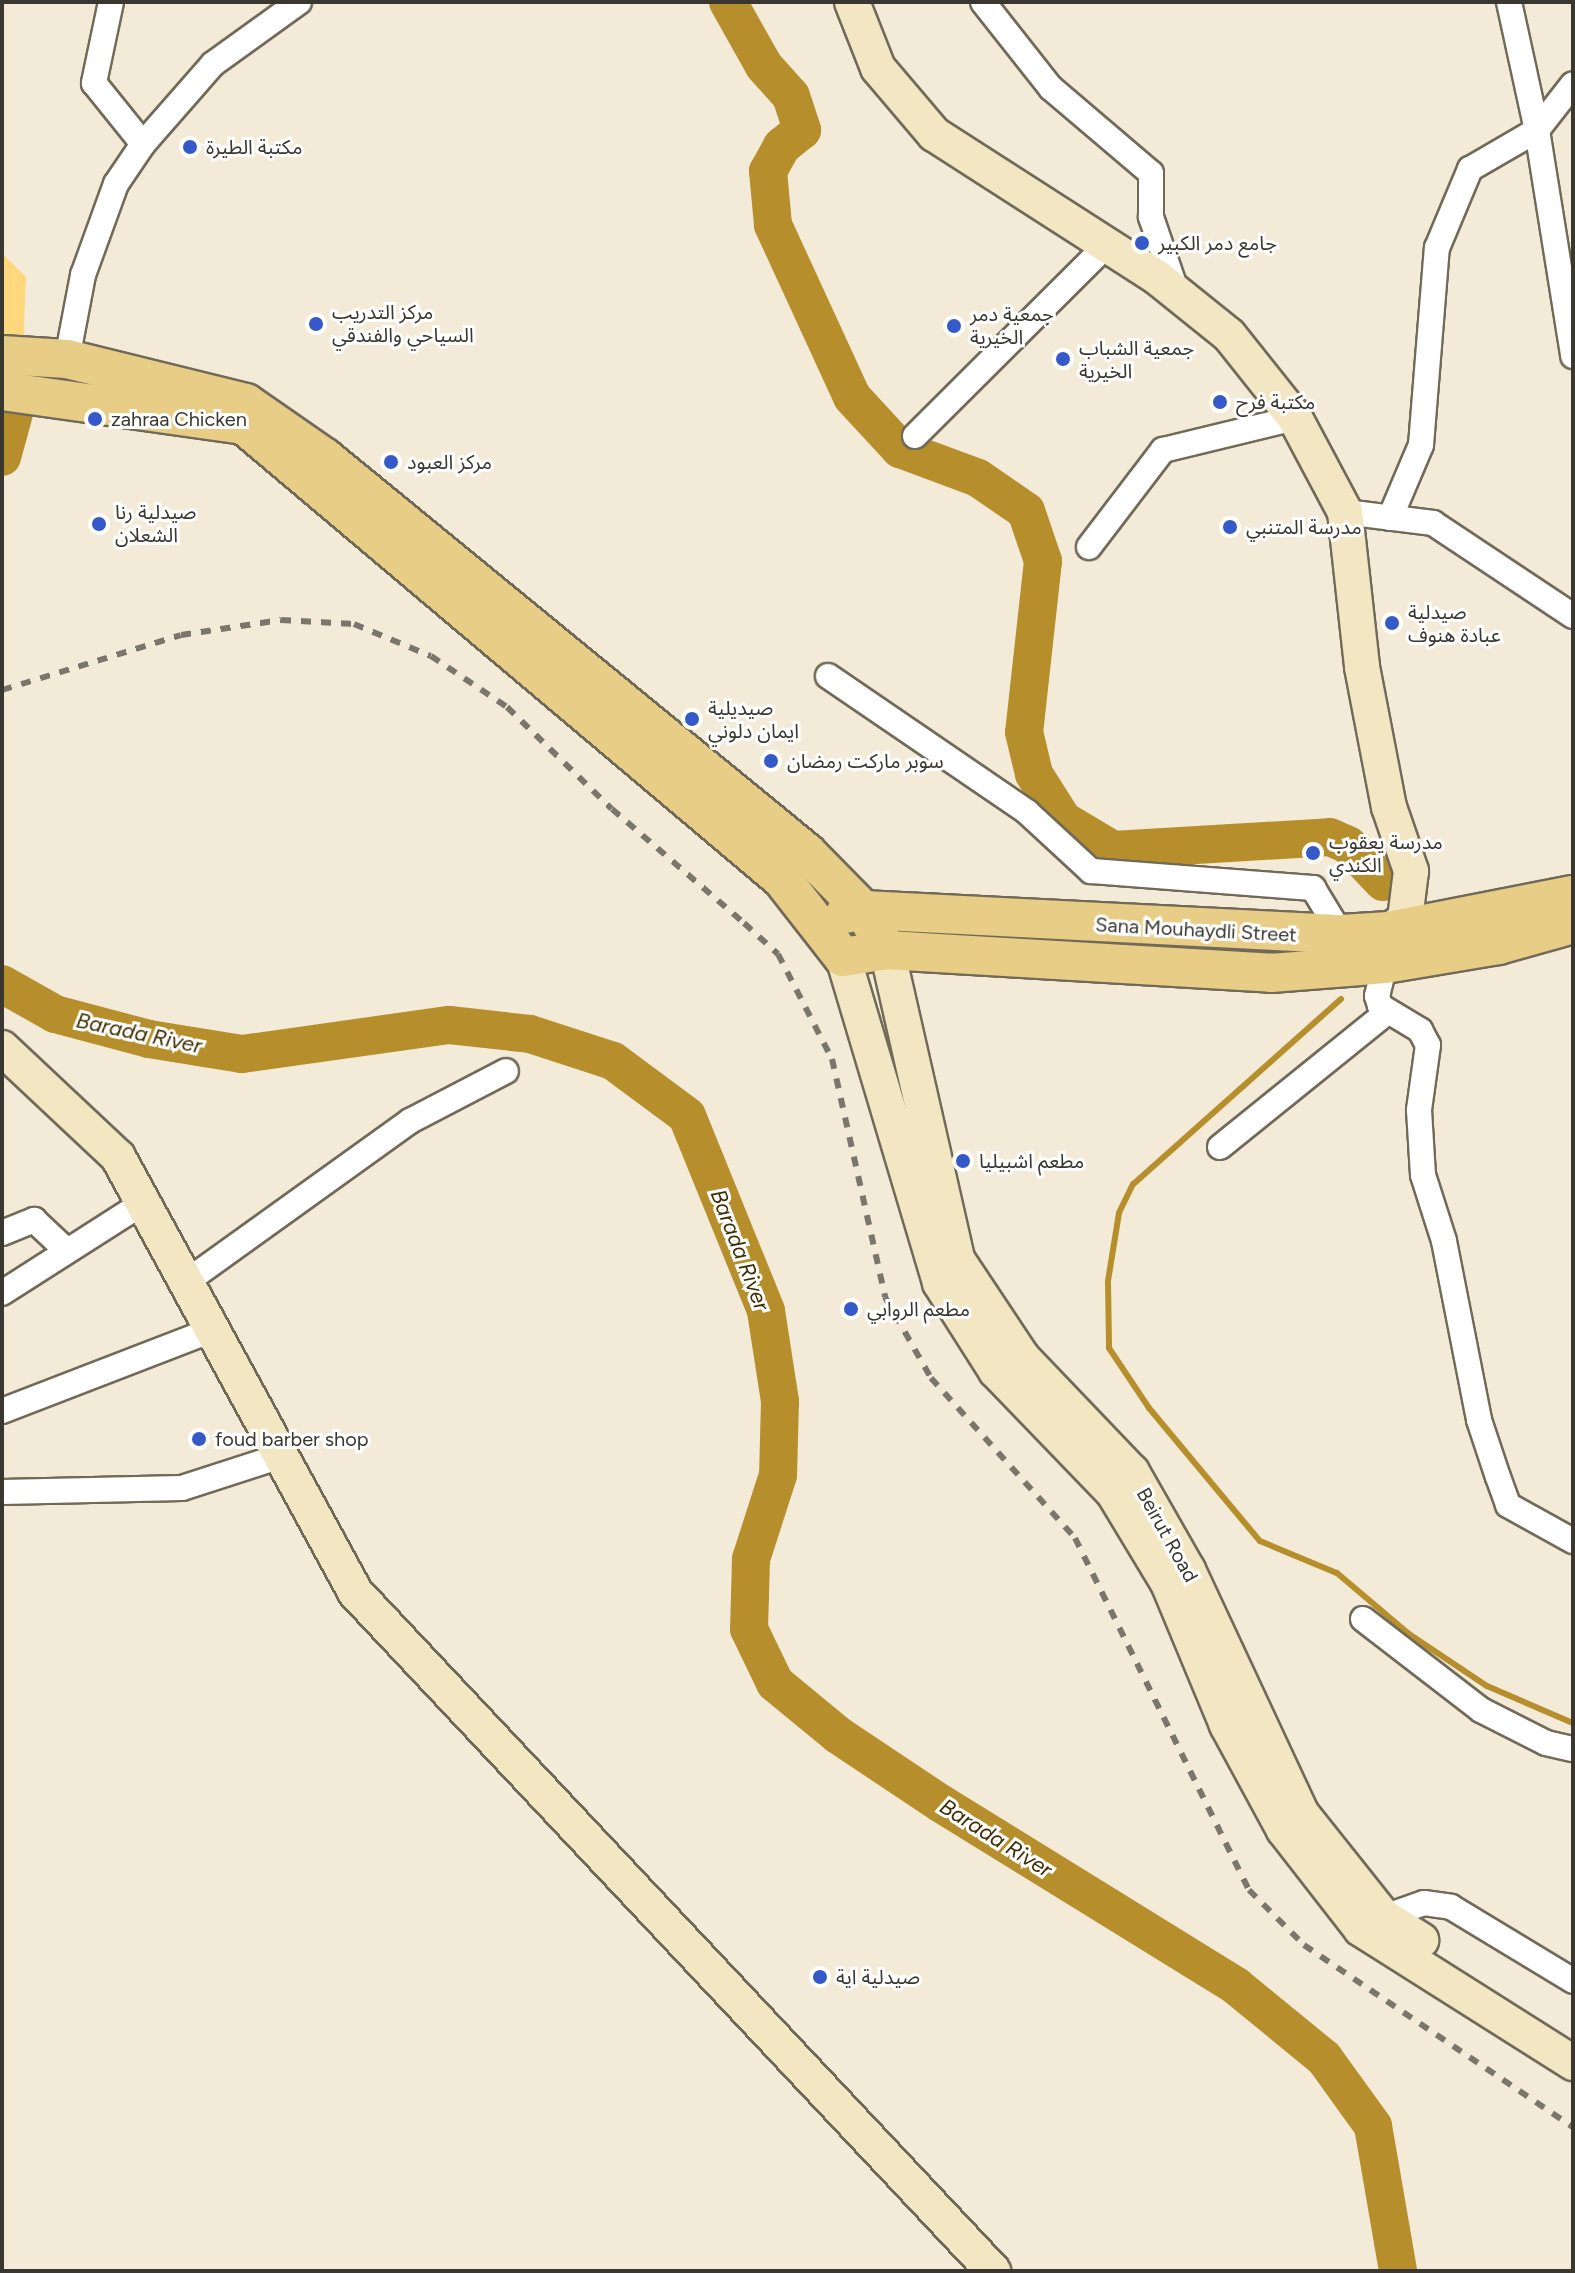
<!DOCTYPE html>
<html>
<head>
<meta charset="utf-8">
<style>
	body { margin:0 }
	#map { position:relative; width:1575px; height:2273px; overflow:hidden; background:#f3ebd8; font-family:Figtree,"Noto Sans Arabic",sans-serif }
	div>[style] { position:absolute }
	.green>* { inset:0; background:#ffd87d }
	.stream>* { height:6px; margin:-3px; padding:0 3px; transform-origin:3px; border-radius:3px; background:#b68f2c }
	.river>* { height:38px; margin:-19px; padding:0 19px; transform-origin:19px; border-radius:19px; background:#b68f2c }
	.roads { filter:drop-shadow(2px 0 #716a59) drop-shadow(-2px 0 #716a59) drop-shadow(0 2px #716a59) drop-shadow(0 -2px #716a59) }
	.street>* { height:24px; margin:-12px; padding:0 12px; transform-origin:12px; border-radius:12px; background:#fff }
	.secondary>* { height:34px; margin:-17px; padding:0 17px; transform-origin:17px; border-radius:17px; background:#f3e6c3 }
	.primary>* { height:38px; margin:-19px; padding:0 19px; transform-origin:19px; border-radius:19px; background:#e8cd87 }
	.rail>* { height:6px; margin-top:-3px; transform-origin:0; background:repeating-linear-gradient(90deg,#7a766b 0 10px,transparent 0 20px) }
	.dots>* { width:22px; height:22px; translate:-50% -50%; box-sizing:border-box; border:4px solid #fff; border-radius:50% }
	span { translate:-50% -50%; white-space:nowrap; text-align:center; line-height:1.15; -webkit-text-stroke:6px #fff; paint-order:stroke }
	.poi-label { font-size:20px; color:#3a3730 }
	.left { translate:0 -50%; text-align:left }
	.street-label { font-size:20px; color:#3a3730 }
	.water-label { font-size:22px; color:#3e2e03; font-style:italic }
	.frame { position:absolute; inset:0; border:4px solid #3a3730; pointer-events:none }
</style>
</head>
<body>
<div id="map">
	<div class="green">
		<div style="clip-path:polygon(2px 253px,26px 277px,23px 349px,2px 347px)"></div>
	</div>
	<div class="stream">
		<div style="left:1341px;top:999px;width:278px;rotate:138.3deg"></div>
		<div style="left:1133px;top:1184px;width:32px;rotate:116deg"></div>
		<div style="left:1119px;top:1213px;width:69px;rotate:99.2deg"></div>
		<div style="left:1108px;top:1281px;width:67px;rotate:89.1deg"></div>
		<div style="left:1109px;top:1348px;width:72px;rotate:56.3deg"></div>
		<div style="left:1149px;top:1408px;width:173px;rotate:50.2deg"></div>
		<div style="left:1260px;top:1541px;width:83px;rotate:22.6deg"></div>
		<div style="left:1337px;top:1573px;width:94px;rotate:40.3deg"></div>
		<div style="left:1409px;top:1634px;width:94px;rotate:33.7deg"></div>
		<div style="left:1487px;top:1686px;width:94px;rotate:23.3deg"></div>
	</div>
	<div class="river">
		<div style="left:728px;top:2px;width:73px;rotate:60.6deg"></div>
		<div style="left:764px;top:66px;width:40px;rotate:48deg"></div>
		<div style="left:791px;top:96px;width:36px;rotate:72deg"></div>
		<div style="left:802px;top:130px;width:26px;rotate:141deg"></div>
		<div style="left:782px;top:146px;width:29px;rotate:119deg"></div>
		<div style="left:768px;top:171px;width:54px;rotate:84.7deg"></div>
		<div style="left:773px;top:225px;width:189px;rotate:65.3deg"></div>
		<div style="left:852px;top:397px;width:71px;rotate:47.3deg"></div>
		<div style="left:900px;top:449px;width:83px;rotate:20.4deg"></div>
		<div style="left:978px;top:478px;width:58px;rotate:34.5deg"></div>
		<div style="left:1026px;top:511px;width:53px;rotate:71.2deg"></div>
		<div style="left:1043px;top:561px;width:172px;rotate:96.3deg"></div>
		<div style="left:1024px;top:732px;width:43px;rotate:76.6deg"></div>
		<div style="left:1034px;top:774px;width:54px;rotate:57.8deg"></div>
		<div style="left:1063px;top:820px;width:58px;rotate:31deg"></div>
		<div style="left:1113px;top:850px;width:217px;rotate:-3.4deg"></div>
		<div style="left:1330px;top:837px;width:20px;rotate:24deg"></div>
		<div style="left:1348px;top:845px;width:51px;rotate:46.6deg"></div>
		<div style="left:2px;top:457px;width:57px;rotate:-74.7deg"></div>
		<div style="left:2px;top:984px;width:61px;rotate:29.5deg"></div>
		<div style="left:55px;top:1014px;width:97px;rotate:14.9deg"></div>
		<div style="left:149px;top:1039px;width:94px;rotate:9.2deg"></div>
		<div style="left:242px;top:1054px;width:209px;rotate:-8deg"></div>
		<div style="left:449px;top:1025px;width:81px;rotate:6.3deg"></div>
		<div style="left:530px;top:1034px;width:87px;rotate:18deg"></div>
		<div style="left:613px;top:1061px;width:92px;rotate:36.6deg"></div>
		<div style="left:687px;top:1116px;width:210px;rotate:67.9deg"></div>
		<div style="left:766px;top:1311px;width:91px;rotate:81.2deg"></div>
		<div style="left:780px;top:1401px;width:74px;rotate:91.5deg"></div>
		<div style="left:778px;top:1475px;width:88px;rotate:107.8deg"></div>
		<div style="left:751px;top:1559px;width:70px;rotate:91.6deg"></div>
		<div style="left:749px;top:1629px;width:60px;rotate:64.3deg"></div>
		<div style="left:775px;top:1683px;width:82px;rotate:39.5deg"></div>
		<div style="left:838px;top:1735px;width:123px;rotate:33.7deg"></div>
		<div style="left:940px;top:1803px;width:348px;rotate:31.7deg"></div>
		<div style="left:1236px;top:1986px;width:114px;rotate:39.3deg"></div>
		<div style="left:1324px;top:2058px;width:84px;rotate:54.2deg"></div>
		<div style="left:1373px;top:2126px;width:147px;rotate:80.2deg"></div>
	</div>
	<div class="roads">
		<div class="street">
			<div style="left:111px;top:2px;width:83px;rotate:101.9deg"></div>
			<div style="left:94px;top:83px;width:78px;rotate:51.2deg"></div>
			<div style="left:983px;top:2px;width:110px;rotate:51.7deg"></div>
			<div style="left:1051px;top:88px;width:131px;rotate:40.4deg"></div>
			<div style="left:1151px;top:173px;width:44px;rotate:90deg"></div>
			<div style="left:1151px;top:217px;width:80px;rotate:71.1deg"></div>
			<div style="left:1509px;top:2px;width:131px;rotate:77.7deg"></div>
			<div style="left:1537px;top:130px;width:229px;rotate:80.9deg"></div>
			<div style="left:67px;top:359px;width:86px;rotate:-79.2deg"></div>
			<div style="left:83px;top:275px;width:97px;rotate:-70.1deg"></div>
			<div style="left:116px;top:184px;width:48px;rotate:-56deg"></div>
			<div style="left:143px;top:144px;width:106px;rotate:-48.8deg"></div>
			<div style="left:213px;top:64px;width:106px;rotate:-35.8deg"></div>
			<div style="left:915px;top:436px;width:271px;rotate:-44.9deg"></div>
			<div style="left:1345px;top:512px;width:89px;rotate:7.1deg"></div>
			<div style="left:1433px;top:523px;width:168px;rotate:33.6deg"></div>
			<div style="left:1390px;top:518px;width:79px;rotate:-67deg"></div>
			<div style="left:1421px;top:445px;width:198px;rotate:-85.4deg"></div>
			<div style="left:1437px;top:248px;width:86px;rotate:-67.3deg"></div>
			<div style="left:1470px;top:169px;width:78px;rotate:-30.2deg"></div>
			<div style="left:1537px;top:130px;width:58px;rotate:-52deg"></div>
			<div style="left:1089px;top:547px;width:122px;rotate:-52.7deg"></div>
			<div style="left:1163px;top:450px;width:136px;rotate:-13.6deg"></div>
			<div style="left:828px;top:676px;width:241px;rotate:34.3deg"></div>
			<div style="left:1027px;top:812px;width:87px;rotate:42.7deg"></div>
			<div style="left:1091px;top:871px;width:223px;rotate:4.4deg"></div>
			<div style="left:1313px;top:888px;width:54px;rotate:58.7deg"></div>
			<div style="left:1385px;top:964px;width:33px;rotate:104deg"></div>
			<div style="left:1377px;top:996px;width:10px;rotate:73deg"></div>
			<div style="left:1380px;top:1006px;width:47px;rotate:31deg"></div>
			<div style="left:1420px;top:1030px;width:17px;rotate:62deg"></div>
			<div style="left:1428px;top:1045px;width:66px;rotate:97.9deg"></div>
			<div style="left:1419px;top:1110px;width:65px;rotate:86.5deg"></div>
			<div style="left:1423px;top:1175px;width:69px;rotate:72.3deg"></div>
			<div style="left:1444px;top:1241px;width:182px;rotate:78.9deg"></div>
			<div style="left:1479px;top:1420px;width:60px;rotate:71.6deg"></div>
			<div style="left:1498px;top:1477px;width:30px;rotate:70deg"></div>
			<div style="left:1508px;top:1505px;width:74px;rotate:29deg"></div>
			<div style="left:1220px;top:1147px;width:213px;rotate:-38.9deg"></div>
			<div style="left:2px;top:1233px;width:35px;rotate:-22deg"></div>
			<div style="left:34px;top:1220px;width:45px;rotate:43.2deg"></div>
			<div style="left:186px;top:1282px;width:276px;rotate:-35.7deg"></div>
			<div style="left:410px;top:1121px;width:108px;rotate:-27.5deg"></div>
			<div style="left:2px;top:1293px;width:167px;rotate:-32.6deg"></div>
			<div style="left:2px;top:1411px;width:225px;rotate:-21.1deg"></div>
			<div style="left:2px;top:1492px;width:180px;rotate:-1.3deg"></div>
			<div style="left:182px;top:1488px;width:104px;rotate:-17.9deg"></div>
			<div style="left:1363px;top:1619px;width:149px;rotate:37.6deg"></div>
			<div style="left:1481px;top:1710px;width:73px;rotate:26.9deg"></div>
			<div style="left:1546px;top:1743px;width:28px;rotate:13deg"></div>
			<div style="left:1384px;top:1917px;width:42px;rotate:-19.3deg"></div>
			<div style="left:1424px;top:1903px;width:27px;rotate:8deg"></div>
			<div style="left:1451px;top:1907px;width:143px;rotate:31.2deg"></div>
		</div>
		<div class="secondary">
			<div style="left:852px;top:2px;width:71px;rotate:68.5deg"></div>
			<div style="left:878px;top:68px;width:87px;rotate:49.7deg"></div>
			<div style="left:934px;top:134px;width:266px;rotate:32.7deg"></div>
			<div style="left:1158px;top:278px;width:91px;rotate:38.8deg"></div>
			<div style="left:1229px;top:335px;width:106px;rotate:51.5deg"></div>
			<div style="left:1295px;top:418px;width:106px;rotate:62deg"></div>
			<div style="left:1345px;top:512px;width:156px;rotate:83.7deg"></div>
			<div style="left:1362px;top:667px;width:143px;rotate:79.1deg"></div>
			<div style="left:1389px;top:807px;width:68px;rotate:71deg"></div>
			<div style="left:1411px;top:871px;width:48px;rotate:97.1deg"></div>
			<div style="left:1405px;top:919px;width:20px;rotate:143deg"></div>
			<div style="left:1389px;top:931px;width:13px;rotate:99deg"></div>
			<div style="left:887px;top:950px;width:317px;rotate:77.2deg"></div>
			<div style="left:957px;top:1259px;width:118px;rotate:56.4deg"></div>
			<div style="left:1022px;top:1357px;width:159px;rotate:46.3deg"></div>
			<div style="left:1132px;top:1472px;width:113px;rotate:60.3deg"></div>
			<div style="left:1188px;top:1570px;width:269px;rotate:65deg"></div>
			<div style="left:1302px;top:1814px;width:132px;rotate:51.5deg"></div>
			<div style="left:1384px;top:1917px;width:44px;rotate:31.9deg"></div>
			<div style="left:843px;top:957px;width:340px;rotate:73.4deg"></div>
			<div style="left:940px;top:1283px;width:104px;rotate:57.5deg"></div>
			<div style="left:996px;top:1371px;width:168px;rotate:46deg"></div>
			<div style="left:1113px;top:1492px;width:106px;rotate:58.9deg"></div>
			<div style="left:1168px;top:1583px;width:154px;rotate:67.4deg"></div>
			<div style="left:1227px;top:1725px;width:119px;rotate:61.5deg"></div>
			<div style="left:1284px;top:1830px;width:125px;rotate:52.1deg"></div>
			<div style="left:1361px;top:1929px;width:251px;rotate:32.3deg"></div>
			<div style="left:2px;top:1048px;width:159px;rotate:43.2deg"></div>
			<div style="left:118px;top:1157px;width:495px;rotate:61.4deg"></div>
			<div style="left:355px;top:1592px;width:932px;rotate:46.78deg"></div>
		</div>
		<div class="primary">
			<div style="left:2px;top:355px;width:65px;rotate:3.5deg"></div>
			<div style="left:67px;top:359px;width:184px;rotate:13.8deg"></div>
			<div style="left:246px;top:403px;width:96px;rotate:34.8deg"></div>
			<div style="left:325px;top:458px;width:623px;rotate:39.33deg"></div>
			<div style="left:807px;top:853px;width:80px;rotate:45.5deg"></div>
			<div style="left:863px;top:910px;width:47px;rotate:59deg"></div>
			<div style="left:2px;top:391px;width:244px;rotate:8deg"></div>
			<div style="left:244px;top:425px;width:704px;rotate:40.16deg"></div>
			<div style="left:782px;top:879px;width:99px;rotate:52deg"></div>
			<div style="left:843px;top:957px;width:45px;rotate:-9deg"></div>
			<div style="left:887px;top:950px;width:385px;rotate:3.4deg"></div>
			<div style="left:1271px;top:973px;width:114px;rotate:-4.5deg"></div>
			<div style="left:1385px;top:964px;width:115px;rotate:-9.5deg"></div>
			<div style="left:1498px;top:945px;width:78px;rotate:-15.6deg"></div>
			<div style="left:845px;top:914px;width:18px;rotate:-13deg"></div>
			<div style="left:863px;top:910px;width:479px;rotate:2.9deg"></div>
			<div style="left:1341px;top:934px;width:48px;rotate:-3.6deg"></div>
			<div style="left:1389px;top:931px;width:187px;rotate:-11.1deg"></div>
		</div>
	</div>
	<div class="rail">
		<div style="left:2px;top:690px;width:187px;rotate:-17.1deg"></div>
		<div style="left:181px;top:635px;width:101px;rotate:-8.5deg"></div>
		<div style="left:281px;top:620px;width:73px;rotate:3.1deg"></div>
		<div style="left:354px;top:624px;width:83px;rotate:22.6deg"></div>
		<div style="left:431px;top:656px;width:92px;rotate:33.9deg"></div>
		<div style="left:507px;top:707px;width:146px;rotate:44.2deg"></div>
		<div style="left:612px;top:809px;width:174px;rotate:40.8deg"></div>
		<div style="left:744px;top:923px;width:46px;rotate:42.4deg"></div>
		<div style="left:778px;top:954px;width:118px;rotate:62.8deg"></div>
		<div style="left:832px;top:1059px;width:244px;rotate:77.4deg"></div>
		<div style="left:885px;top:1297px;width:93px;rotate:60.4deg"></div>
		<div style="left:931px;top:1378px;width:215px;rotate:48deg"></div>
		<div style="left:1075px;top:1538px;width:393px;rotate:63.7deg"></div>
		<div style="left:1249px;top:1890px;width:78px;rotate:45deg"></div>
		<div style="left:1304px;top:1945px;width:325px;rotate:34.1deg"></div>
	</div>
	<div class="dots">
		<div style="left:190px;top:147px;background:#3659ca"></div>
		<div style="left:1142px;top:243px;background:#3659ca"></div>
		<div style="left:316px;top:324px;background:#3659ca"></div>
		<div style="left:954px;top:326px;background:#3659ca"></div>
		<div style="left:1063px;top:359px;background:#3659ca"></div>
		<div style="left:1220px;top:402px;background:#3659ca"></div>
		<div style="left:95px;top:419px;background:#3659ca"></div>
		<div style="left:391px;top:462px;background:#3659ca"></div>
		<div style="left:99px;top:524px;background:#3659ca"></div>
		<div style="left:1230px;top:527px;background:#3659ca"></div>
		<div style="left:1392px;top:623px;background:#3659ca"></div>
		<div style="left:692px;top:719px;background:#3659ca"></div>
		<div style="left:771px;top:761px;background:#3659ca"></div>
		<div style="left:1313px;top:853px;background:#3659ca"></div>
		<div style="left:963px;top:1161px;background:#3659ca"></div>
		<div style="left:851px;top:1309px;background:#3659ca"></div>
		<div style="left:199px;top:1439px;background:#3659ca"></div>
		<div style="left:820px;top:1977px;background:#3659ca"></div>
	</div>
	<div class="poi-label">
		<span class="left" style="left:206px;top:147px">مكتبة الطيرة</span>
		<span class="left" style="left:1158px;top:243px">جامع دمر الكبير</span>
		<span class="left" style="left:332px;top:324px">مركز التدريب<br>السياحي والفندقي</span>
		<span class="left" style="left:970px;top:326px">جمعية دمر<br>الخيرية</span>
		<span class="left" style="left:1079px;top:360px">جمعية الشباب<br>الخيرية</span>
		<span class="left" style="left:1236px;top:402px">مكتبة فرح</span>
		<span class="left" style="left:111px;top:419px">zahraa Chicken</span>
		<span class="left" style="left:407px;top:462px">مركز العبود</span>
		<span class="left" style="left:115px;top:524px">صيدلية رنا<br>الشعلان</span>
		<span class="left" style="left:1246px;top:527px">مدرسة المتنبي</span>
		<span class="left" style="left:1408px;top:624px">صيدلية<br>عبادة هنوف</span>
		<span class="left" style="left:708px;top:720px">صيديلية<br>ايمان دلوني</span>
		<span class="left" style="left:787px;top:761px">سوبر ماركت رمضان</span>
		<span class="left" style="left:1329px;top:854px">مدرسة يعقوب<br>الكندي</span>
		<span class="left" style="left:979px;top:1161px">مطعم اشبيليا</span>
		<span class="left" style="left:867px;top:1309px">مطعم الروابي</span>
		<span class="left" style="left:215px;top:1439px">foud barber shop</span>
		<span class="left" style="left:836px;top:1977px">صيدلية اية</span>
	</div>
	<div class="street-label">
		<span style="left:1196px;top:930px;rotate:3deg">Sana Mouhaydli Street</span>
		<span style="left:1167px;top:1535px;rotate:61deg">Beirut Road</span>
	</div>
	<div class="water-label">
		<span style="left:139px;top:1033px;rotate:12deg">Barada River</span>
		<span style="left:740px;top:1250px;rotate:69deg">Barada River</span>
		<span style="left:996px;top:1838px;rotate:32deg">Barada River</span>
	</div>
	<div class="frame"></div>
</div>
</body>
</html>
